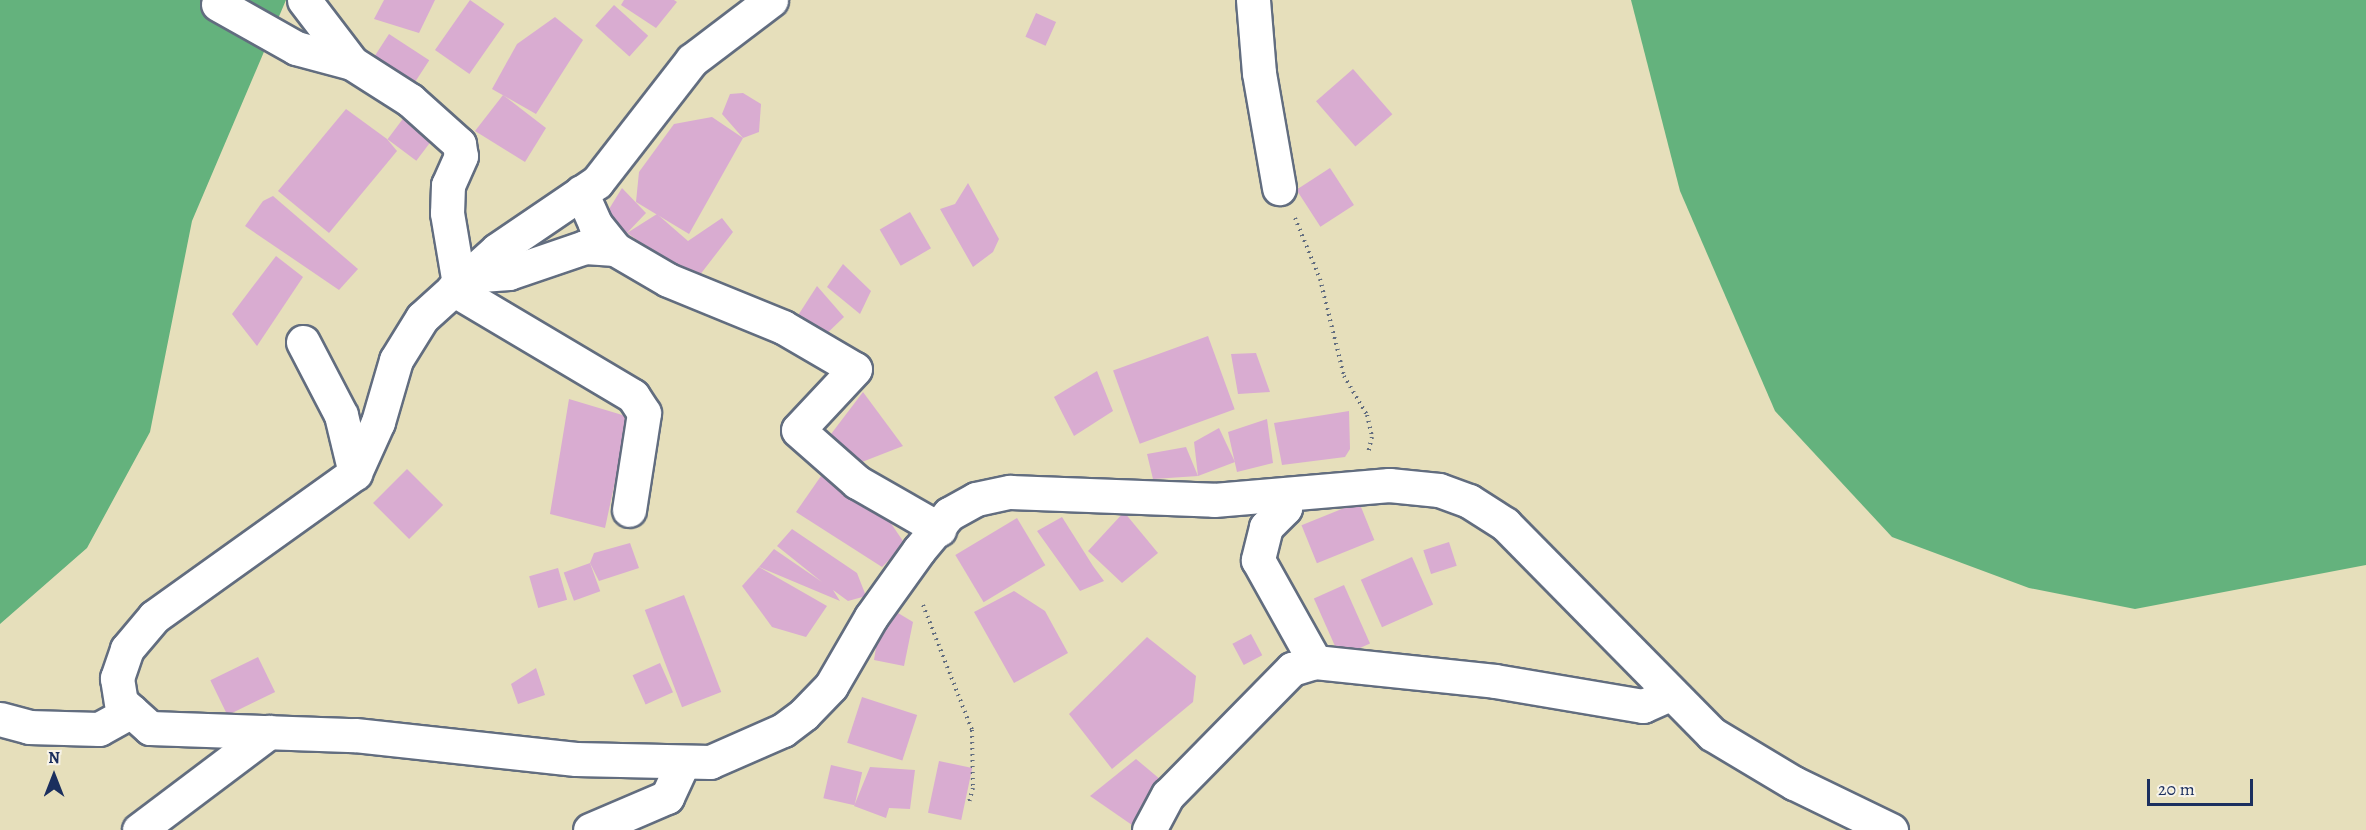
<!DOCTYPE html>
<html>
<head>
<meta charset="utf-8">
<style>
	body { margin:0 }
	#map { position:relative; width:2366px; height:830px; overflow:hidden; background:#e6dfbb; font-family:Alegreya,serif }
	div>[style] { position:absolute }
	.forest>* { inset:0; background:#64b27d }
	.building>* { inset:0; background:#d9acd1; transform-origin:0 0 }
	.path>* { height:4px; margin-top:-2px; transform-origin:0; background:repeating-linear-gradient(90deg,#626d7f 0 1.5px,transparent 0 6px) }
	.roads { filter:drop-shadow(2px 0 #626d7f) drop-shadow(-2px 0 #626d7f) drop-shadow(0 2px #626d7f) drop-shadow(0 -2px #626d7f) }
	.minor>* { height:33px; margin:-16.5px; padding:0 16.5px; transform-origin:16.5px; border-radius:16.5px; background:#fff }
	span { translate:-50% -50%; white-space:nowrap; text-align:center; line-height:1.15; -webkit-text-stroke:4.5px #f7f3e8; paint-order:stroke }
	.north { position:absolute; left:24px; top:746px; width:60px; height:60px; -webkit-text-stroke:4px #f7f3e8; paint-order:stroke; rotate:0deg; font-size:16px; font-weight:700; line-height:24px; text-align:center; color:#1b2f5e }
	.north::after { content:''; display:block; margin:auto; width:21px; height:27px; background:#1b2f5e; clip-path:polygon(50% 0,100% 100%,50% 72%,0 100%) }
	.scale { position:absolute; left:2147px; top:779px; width:106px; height:27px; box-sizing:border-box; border:3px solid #1b2f5e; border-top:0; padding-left:8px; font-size:18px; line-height:21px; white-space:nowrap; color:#1b2f5e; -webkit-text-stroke:4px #f7f3e8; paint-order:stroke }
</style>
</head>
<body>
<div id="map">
	<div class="forest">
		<div style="clip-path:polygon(0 0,286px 0,192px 221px,150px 432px,87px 548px,0 624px)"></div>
		<div style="clip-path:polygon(1631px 0,2366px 0,2366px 565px,2135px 609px,2029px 588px,1892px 537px,1775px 411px,1680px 191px)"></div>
	</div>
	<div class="building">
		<div style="clip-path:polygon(384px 0,435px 0,419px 33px,374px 19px)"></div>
		<div style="left:470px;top:0;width:42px;height:61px;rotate:35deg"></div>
		<div style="clip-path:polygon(624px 0,674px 0,677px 2px,656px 28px,621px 5px)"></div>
		<div style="left:614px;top:5px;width:46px;height:28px;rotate:42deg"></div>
		<div style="left:1036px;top:13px;width:22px;height:26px;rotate:24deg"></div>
		<div style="clip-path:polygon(555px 17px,583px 40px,536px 114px,492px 89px,517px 44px)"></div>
		<div style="left:389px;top:34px;width:48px;height:33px;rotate:33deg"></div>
		<div style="left:1353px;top:69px;width:60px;height:49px;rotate:49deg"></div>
		<div style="clip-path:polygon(743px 93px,761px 104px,759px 132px,743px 138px,722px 114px,730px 94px)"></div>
		<div style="clip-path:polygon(503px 95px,546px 128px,525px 162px,475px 131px)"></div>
		<div style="clip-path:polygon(346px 109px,387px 139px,397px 151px,329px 233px,278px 191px)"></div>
		<div style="left:408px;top:112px;width:36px;height:34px;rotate:37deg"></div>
		<div style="clip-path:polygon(712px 117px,743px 138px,689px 234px,636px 202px,639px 172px,674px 124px)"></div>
		<div style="left:1330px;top:168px;width:44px;height:40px;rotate:57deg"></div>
		<div style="clip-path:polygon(968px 183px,999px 239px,993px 252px,973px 267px,940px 209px,955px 204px)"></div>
		<div style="clip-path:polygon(622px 188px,646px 213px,627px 233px,606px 214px)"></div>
		<div style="clip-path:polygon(273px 196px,358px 269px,339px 290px,245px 226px,263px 201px)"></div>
		<div style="left:910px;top:212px;width:42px;height:35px;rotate:60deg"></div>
		<div style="clip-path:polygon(657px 214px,688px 241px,722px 218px,733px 232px,696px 280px,627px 233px)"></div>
		<div style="clip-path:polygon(276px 256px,303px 277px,257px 346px,232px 314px)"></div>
		<div style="clip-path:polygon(843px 264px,871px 291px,860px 314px,827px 287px)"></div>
		<div style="clip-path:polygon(817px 286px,844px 317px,819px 341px,795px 320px)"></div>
		<div style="left:1208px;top:336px;width:78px;height:101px;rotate:70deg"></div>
		<div style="clip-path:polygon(1256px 353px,1270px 392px,1238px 394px,1231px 354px)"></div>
		<div style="clip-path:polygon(1097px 371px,1113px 411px,1074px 436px,1054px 397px)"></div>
		<div style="clip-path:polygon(863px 392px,903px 446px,862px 462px,828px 438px)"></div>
		<div style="clip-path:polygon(569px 399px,629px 417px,605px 528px,550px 514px)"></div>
		<div style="clip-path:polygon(1349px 411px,1350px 449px,1345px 457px,1282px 465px,1274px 423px)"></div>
		<div style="clip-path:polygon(1267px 419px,1273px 463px,1237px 472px,1228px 432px)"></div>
		<div style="clip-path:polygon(1219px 428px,1235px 462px,1198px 476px,1194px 442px)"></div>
		<div style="clip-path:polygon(1186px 447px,1198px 476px,1153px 479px,1147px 454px)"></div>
		<div style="left:407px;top:469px;width:51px;height:48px;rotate:45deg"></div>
		<div style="clip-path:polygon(821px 476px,888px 519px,905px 544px,882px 567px,796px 512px)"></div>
		<div style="left:1359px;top:502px;width:41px;height:62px;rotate:68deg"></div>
		<div style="clip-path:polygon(1124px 512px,1158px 553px,1122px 583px,1088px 551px)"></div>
		<div style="clip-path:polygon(1062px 517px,1093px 566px,1104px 581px,1080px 591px,1037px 531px)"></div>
		<div style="left:1017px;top:518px;width:55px;height:72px;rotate:59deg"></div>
		<div style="clip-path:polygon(792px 529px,857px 573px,866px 596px,848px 601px,833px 590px,840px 601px,759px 567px,774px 549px,822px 582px,777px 546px)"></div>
		<div style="left:1449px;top:542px;width:25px;height:27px;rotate:72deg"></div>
		<div style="clip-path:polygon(630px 543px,639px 568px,599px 581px,590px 563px,594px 553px)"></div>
		<div style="left:1412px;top:557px;width:52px;height:56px;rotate:66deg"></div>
		<div style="left:590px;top:563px;width:30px;height:28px;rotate:70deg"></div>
		<div style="clip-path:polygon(759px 567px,827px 606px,806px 637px,772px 627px,742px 586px)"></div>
		<div style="left:558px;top:568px;width:33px;height:30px;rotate:74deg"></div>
		<div style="left:1344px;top:585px;width:64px;height:33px;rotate:66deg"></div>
		<div style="clip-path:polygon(1014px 591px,1045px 611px,1068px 653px,1014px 683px,974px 612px)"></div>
		<div style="left:684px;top:595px;width:104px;height:42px;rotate:69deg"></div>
		<div style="clip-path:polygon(883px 604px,913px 622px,904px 666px,874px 660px)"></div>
		<div style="left:1251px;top:634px;width:24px;height:21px;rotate:62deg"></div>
		<div style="clip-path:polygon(1147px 637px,1196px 676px,1193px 702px,1112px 769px,1069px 714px)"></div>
		<div style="left:258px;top:657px;width:39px;height:53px;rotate:64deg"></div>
		<div style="left:660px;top:663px;width:32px;height:30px;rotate:66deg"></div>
		<div style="clip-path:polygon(536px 668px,545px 695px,518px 704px,511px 684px)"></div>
		<div style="left:862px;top:697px;width:58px;height:48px;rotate:18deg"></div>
		<div style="clip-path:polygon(1136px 759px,1167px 785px,1132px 825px,1090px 796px)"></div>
		<div style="left:939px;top:761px;width:34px;height:53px;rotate:12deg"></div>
		<div style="left:831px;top:765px;width:32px;height:34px;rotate:13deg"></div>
		<div style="clip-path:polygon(870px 767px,915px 770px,910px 809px,889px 808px,886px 818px,854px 806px)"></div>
	</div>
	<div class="path">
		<div style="left:1295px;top:218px;width:66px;rotate:67.7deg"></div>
		<div style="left:1320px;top:279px;width:100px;rotate:76.1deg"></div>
		<div style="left:1344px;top:376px;width:45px;rotate:59.5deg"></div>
		<div style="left:1367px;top:415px;width:23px;rotate:77deg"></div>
		<div style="left:1372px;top:437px;width:16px;rotate:104deg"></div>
		<div style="left:923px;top:605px;width:134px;rotate:68.6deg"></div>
		<div style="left:972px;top:730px;width:58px;rotate:89deg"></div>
		<div style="left:973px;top:788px;width:15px;rotate:106deg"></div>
	</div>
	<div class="roads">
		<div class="minor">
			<div style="left:304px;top:0;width:79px;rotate:52.7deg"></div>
			<div style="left:352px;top:63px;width:69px;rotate:32.5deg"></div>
			<div style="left:410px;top:100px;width:66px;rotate:41.9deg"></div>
			<div style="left:459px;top:144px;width:12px;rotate:81deg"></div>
			<div style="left:461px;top:156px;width:32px;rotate:114deg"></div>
			<div style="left:448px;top:185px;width:28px;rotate:92deg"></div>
			<div style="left:447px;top:213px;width:72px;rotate:80.4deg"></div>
			<div style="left:771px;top:0;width:99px;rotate:142.8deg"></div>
			<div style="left:692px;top:60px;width:155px;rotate:127.9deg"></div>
			<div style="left:597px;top:182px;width:121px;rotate:145.8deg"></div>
			<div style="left:497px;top:250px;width:101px;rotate:137.8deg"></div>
			<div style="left:422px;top:318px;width:49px;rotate:121.8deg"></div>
			<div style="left:396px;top:360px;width:65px;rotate:106.2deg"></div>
			<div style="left:378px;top:422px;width:56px;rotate:114.3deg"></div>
			<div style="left:355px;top:473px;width:247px;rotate:144.4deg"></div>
			<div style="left:154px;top:617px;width:42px;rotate:130.2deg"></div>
			<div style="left:127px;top:649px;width:31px;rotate:109deg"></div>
			<div style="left:117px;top:678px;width:24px;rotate:81deg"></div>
			<div style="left:121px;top:702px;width:39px;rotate:42deg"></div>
			<div style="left:150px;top:728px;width:205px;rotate:2deg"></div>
			<div style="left:355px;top:735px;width:222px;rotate:6.2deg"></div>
			<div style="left:576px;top:759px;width:134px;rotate:1.3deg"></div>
			<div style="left:710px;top:762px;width:80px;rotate:-23.7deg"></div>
			<div style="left:783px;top:730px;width:26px;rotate:-37deg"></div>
			<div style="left:804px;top:714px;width:39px;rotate:-46deg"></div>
			<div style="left:831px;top:686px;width:80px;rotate:-59.9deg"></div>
			<div style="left:871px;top:617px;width:82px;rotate:-54.4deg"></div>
			<div style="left:919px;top:550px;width:47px;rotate:-50.2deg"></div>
			<div style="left:949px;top:514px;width:31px;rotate:-29deg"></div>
			<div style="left:976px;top:499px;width:35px;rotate:-12deg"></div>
			<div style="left:1010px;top:492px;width:204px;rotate:2.2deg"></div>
			<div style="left:1214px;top:500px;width:176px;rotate:-4.9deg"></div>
			<div style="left:1389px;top:485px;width:50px;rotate:5.7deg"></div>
			<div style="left:1439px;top:490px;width:32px;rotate:20deg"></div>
			<div style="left:1469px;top:501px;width:43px;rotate:32.6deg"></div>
			<div style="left:1505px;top:524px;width:295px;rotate:45.4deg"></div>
			<div style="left:1712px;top:734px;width:96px;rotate:30.9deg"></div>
			<div style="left:1794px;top:783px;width:108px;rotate:25.9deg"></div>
			<div style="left:1253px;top:0;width:73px;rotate:85.3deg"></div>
			<div style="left:1259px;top:73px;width:117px;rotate:80.1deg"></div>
			<div style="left:218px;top:4px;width:90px;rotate:29.4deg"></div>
			<div style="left:296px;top:48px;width:58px;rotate:15deg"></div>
			<div style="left:581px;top:192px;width:35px;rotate:66deg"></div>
			<div style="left:595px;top:224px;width:32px;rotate:51deg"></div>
			<div style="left:615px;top:249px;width:61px;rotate:30.3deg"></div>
			<div style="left:668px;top:280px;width:124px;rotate:22.2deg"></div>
			<div style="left:783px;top:327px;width:83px;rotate:30.3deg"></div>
			<div style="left:855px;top:369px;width:83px;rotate:133.1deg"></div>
			<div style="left:798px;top:430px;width:79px;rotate:41.4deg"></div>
			<div style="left:857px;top:482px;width:95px;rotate:29.8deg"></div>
			<div style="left:467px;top:276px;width:42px;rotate:-4.1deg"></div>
			<div style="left:509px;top:273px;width:80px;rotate:-18.9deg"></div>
			<div style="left:585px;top:247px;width:30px;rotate:4deg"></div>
			<div style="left:453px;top:289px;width:209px;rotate:30.7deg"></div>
			<div style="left:633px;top:396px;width:20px;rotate:57deg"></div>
			<div style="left:644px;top:413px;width:98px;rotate:98.8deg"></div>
			<div style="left:303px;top:342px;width:82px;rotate:62.5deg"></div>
			<div style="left:341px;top:415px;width:60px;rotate:76.4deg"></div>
			<div style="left:1283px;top:495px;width:13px;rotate:81deg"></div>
			<div style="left:1285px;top:508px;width:27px;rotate:135deg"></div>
			<div style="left:1266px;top:527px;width:34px;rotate:104deg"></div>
			<div style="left:1258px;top:560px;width:117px;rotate:60.8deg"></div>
			<div style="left:0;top:719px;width:30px;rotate:15deg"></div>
			<div style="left:29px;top:727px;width:70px;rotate:1.6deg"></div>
			<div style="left:99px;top:729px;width:37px;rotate:-29deg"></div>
			<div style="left:139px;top:830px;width:163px;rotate:-37deg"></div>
			<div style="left:590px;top:830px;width:84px;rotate:-23.2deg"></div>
			<div style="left:667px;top:797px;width:38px;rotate:-65deg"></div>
			<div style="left:1149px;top:830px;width:40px;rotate:-62deg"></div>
			<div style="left:1168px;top:795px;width:177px;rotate:-45.5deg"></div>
			<div style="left:1292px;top:669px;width:24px;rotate:-17deg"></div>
			<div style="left:1315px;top:662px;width:181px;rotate:6deg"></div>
			<div style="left:1495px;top:681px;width:150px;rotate:9.6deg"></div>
			<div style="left:1643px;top:706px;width:30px;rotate:-24deg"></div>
		</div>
	</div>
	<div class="north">N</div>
	<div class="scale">20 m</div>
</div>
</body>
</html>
